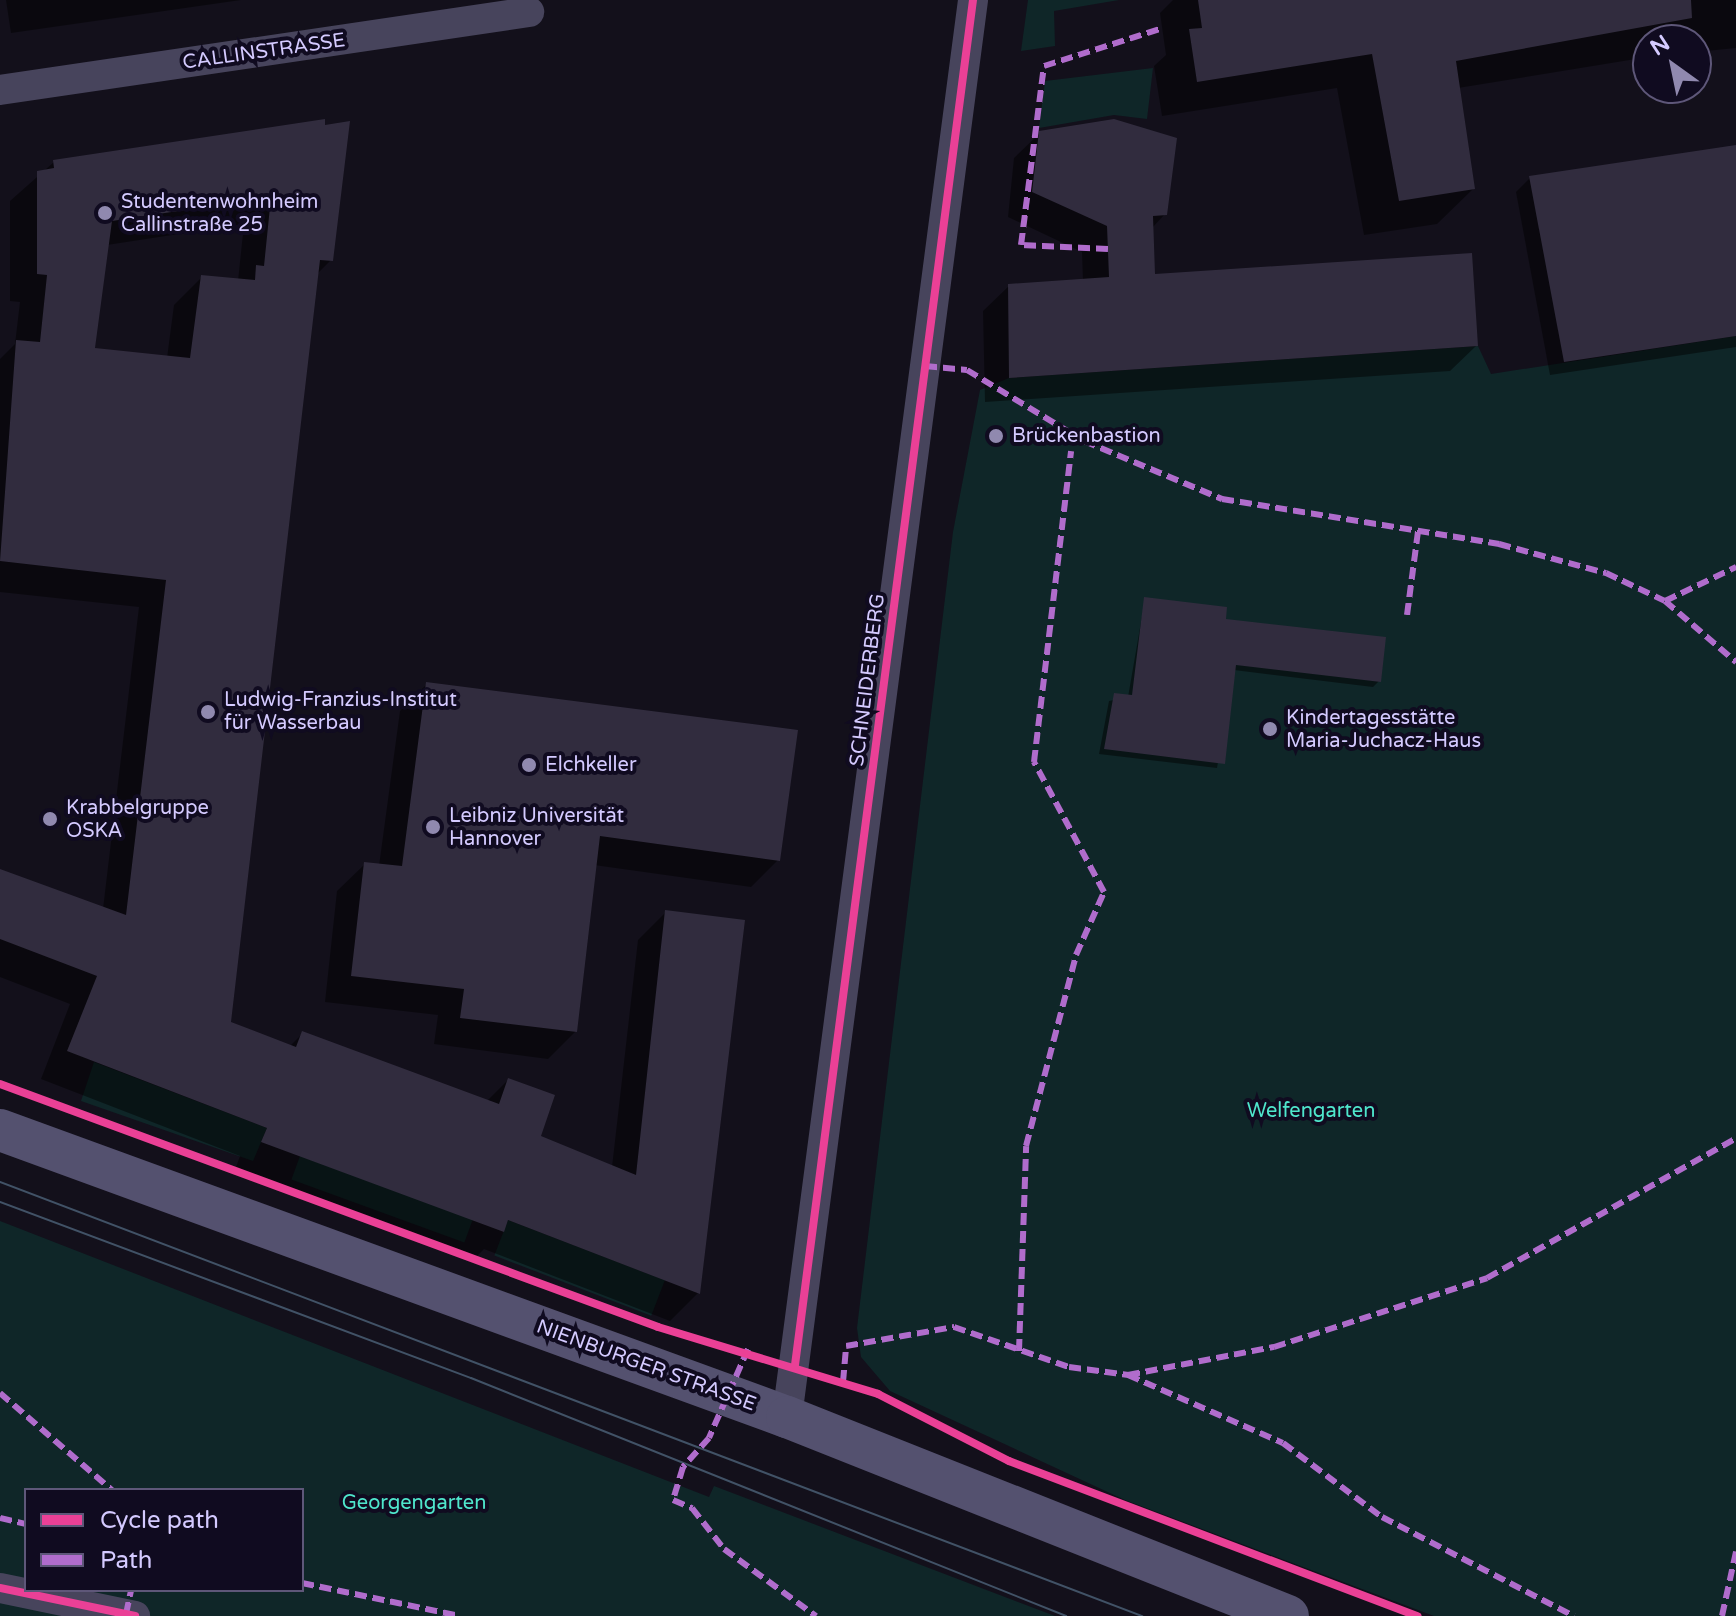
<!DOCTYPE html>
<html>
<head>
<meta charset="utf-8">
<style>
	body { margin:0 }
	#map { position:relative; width:1736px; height:1616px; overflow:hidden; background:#13101b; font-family:"Varela Round",sans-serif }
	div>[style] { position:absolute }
	.green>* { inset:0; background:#0f2628; transform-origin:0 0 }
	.shadow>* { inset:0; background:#0007 }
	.building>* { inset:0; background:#312c3e }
	.street>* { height:30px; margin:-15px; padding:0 15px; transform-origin:15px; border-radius:15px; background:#47445c }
	.secondary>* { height:42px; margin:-21px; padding:0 21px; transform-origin:21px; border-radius:21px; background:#54516f }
	.tram>* { height:2px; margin:-1px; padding:0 1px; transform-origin:1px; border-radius:1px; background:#415266 }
	.quiet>* { height:6px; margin-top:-3px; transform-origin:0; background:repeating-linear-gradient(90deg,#b06ccc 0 12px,transparent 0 18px) }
	.cycleway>* { height:8px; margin:-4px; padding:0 4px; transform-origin:4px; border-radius:4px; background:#ea4096 }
	.dots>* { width:22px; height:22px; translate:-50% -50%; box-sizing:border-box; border:4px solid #100b20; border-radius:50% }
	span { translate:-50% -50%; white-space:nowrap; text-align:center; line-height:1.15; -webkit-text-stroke:8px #100b20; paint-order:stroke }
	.street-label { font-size:20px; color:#d4caff }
	.poi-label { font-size:20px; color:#d4caff }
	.left { translate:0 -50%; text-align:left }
	.park-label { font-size:20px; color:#4fe6cc }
	.legend { position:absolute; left:24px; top:1488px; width:280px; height:104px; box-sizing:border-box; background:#100b20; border:2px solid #5e5779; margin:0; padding:10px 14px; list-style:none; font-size:24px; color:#d4caff }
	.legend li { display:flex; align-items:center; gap:16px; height:40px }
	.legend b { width:40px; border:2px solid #5e5779 }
	.north { position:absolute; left:1632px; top:24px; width:80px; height:80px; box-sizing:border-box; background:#100b20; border:2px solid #5e5779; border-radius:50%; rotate:327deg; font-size:22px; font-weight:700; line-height:32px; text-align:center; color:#d4caff }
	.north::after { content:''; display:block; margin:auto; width:28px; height:36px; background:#9089af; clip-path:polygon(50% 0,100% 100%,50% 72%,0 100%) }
</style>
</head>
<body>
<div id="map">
	<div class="green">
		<div style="clip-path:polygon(1028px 0,1119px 0,1054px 11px,1055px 46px,1021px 51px)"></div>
		<div style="clip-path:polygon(1153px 68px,1147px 119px,1114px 115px,1039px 128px,1045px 81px)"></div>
		<div style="clip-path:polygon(1736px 336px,1736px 1616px,1434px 1616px,1125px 1500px,890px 1391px,861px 1357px,857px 1328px,953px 532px,980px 390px,1009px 378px,1478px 346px,1491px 374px)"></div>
		<div style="clip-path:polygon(94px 1062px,267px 1128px,253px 1161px,81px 1101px)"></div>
		<div style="left:300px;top:1156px;width:184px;height:25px;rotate:20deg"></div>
		<div style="left:508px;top:1220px;width:168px;height:38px;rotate:21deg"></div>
		<div style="clip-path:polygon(evenodd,0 1221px,709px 1497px,714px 1486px,1055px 1616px,0 1616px,0 1221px,26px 1490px,302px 1490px,302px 1590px,26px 1590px,26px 1490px)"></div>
	</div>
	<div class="shadow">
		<div style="clip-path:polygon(6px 0,241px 0,11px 33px)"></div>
		<div style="clip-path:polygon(1173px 0,1736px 0,1736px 48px,1696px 52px,1696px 40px,1648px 40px,1648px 57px,1458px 88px,1473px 189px,1437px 224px,1364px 235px,1337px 88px,1162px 116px,1154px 66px,1166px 55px,1160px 13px)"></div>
		<div style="clip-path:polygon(evenodd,323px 122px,331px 260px,316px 275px,228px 1023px,290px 1046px,303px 1033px,486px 1102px,508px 1080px,538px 1137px,612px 1167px,638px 940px,666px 912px,743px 921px,698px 1293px,670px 1321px,484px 1249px,474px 1259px,235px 1170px,240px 1156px,41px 1079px,70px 1004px,0 977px,0 875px,103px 909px,139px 607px,0 592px,0 359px,15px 344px,20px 302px,10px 301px,10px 201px,54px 162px,323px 122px,244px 224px,238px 281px,202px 277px,174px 305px,167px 358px,93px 350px,107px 245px,244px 224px)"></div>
		<div style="clip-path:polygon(1040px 133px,1165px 214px,1152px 228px,1153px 276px,1476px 346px,1450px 371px,985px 402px,983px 311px,1009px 286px,1083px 281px,1082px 252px,1008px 217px,1014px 158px)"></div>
		<div style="clip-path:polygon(1736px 147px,1736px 347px,1550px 375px,1516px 192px,1530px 178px)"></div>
		<div style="clip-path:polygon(1145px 599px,1224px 621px,1379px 681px,1373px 687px,1234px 670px,1217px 768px,1099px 754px,1109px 701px,1128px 697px)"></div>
		<div style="clip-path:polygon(427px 684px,778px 860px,751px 887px,594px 865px,575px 1032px,548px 1059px,434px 1044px,438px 1015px,325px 1002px,337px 891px,365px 864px,379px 866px,400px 711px)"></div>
	</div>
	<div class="building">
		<div style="clip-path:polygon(1198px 0,1691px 0,1692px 18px,1456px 61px,1475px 189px,1399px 201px,1372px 54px,1197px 82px,1189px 29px,1202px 28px)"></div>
		<div style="clip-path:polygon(evenodd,325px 119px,325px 125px,350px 121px,333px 261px,320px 260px,231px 1022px,296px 1047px,302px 1031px,499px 1104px,508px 1078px,555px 1095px,541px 1136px,636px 1175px,665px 910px,745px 920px,700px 1294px,508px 1220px,504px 1232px,261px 1142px,267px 1128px,67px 1051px,97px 976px,0 939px,0 869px,126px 915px,166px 580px,0 561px,16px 340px,40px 342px,47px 275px,37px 274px,37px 171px,54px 168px,53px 160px,325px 119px,271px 197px,264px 266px,256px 265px,255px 280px,201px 275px,190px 358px,95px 348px,112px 221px,271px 197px)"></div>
		<div style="clip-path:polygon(1114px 119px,1177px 138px,1167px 215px,1153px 216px,1155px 274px,1472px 253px,1478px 346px,1009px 378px,1008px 284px,1109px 277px,1107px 226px,1032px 192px,1039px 131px)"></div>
		<div style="clip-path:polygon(1736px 145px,1736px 336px,1564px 362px,1529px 176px)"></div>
		<div style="clip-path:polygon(1144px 597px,1227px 607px,1226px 619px,1386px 637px,1381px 682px,1236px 665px,1225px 764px,1104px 749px,1114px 693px,1132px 695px)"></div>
		<div style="clip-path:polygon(426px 682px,798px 730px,780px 861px,600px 836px,577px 1032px,460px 1018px,464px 989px,351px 976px,364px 862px,402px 866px)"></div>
	</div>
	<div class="street">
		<div style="left:0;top:90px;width:535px;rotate:-8.39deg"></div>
		<div style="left:787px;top:1417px;width:1429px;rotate:-82.52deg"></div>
		<div style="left:0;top:1588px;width:138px;rotate:11.7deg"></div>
	</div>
	<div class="secondary">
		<div style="left:0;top:1130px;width:838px;rotate:20.04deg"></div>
		<div style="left:787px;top:1417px;width:539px;rotate:21.66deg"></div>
	</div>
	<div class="tram">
		<div style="left:0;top:1182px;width:1222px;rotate:20.81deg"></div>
		<div style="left:0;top:1202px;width:503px;rotate:20.49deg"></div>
		<div style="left:471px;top:1378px;width:641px;rotate:21.8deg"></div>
	</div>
	<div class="quiet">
		<div style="left:1108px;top:249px;width:87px;rotate:-177.4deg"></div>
		<div style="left:1021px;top:245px;width:180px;rotate:-82.7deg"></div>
		<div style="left:1044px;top:66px;width:122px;rotate:-17.7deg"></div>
		<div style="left:925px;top:366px;width:42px;rotate:5.4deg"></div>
		<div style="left:967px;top:370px;width:137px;rotate:31.3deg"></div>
		<div style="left:1084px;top:441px;width:150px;rotate:22.8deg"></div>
		<div style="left:1222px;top:499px;width:281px;rotate:9.2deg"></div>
		<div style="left:1499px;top:544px;width:111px;rotate:15.2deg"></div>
		<div style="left:1606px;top:573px;width:65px;rotate:25.4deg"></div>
		<div style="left:1665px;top:601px;width:94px;rotate:40.7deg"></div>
		<div style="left:1665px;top:601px;width:79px;rotate:-25.6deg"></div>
		<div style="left:1407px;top:615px;width:85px;rotate:-82.5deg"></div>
		<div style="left:748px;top:1349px;width:97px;rotate:113.7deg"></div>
		<div style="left:709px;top:1438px;width:39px;rotate:132deg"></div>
		<div style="left:683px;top:1467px;width:34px;rotate:107deg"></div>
		<div style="left:673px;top:1500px;width:21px;rotate:23deg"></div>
		<div style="left:692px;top:1508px;width:52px;rotate:52deg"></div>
		<div style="left:724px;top:1549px;width:114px;rotate:36.1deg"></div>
		<div style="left:1019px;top:1351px;width:205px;rotate:-88deg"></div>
		<div style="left:1026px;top:1146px;width:197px;rotate:-75.3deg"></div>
		<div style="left:1076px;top:955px;width:69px;rotate:-66deg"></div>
		<div style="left:1104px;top:892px;width:148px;rotate:-118.3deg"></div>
		<div style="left:1034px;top:762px;width:313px;rotate:-83.2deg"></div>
		<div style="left:1128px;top:1375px;width:149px;rotate:-10.9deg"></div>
		<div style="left:1274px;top:1347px;width:224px;rotate:-17.9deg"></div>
		<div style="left:1487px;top:1278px;width:286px;rotate:-29.3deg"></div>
		<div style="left:843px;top:1382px;width:36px;rotate:-85deg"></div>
		<div style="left:846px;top:1346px;width:110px;rotate:-10deg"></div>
		<div style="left:954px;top:1327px;width:122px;rotate:19.2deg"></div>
		<div style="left:1069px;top:1367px;width:60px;rotate:7.7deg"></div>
		<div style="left:1128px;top:1375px;width:169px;rotate:23.7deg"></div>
		<div style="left:1283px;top:1443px;width:124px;rotate:36.8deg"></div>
		<div style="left:1382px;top:1517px;width:216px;rotate:27.3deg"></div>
		<div style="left:0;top:1393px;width:148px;rotate:40.9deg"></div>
		<div style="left:0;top:1518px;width:27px;rotate:13deg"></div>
		<div style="left:302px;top:1583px;width:161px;rotate:11.8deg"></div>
		<div style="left:126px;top:1614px;width:25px;rotate:-78deg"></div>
		<div style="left:1722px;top:1616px;width:66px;rotate:-77.7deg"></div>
	</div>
	<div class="cycleway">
		<div style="left:0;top:1084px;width:701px;rotate:20.27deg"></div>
		<div style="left:658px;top:1327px;width:230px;rotate:16.9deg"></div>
		<div style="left:878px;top:1394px;width:147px;rotate:27.1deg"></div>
		<div style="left:1009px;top:1461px;width:437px;rotate:20.8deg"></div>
		<div style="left:795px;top:1365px;width:1377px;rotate:-82.57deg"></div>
		<div style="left:0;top:1588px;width:138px;rotate:11.7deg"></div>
	</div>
	<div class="dots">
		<div style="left:105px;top:213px;background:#9089af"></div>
		<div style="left:996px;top:436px;background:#9089af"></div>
		<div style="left:208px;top:712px;background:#9089af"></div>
		<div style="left:1270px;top:729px;background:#9089af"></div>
		<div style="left:529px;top:765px;background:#9089af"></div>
		<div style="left:50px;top:819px;background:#9089af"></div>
		<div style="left:433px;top:827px;background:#9089af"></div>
	</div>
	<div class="street-label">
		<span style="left:264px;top:52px;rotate:-8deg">CALLINSTRASSE</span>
		<span style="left:868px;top:680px;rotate:-83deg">SCHNEIDERBERG</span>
		<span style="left:646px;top:1366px;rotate:20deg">NIENBURGER STRASSE</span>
	</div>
	<div class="poi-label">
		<span class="left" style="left:121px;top:214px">Studentenwohnheim<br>Callinstraße 25</span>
		<span class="left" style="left:1012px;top:436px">Brückenbastion</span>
		<span class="left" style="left:224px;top:712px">Ludwig-Franzius-Institut<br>für Wasserbau</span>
		<span class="left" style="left:1286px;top:730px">Kindertagesstätte<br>Maria-Juchacz-Haus</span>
		<span class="left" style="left:545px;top:765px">Elchkeller</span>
		<span class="left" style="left:66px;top:820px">Krabbelgruppe<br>OSKA</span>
		<span class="left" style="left:449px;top:828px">Leibniz Universität<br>Hannover</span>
	</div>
	<div class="park-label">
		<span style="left:1311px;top:1111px">Welfengarten</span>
		<span style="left:414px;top:1503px">Georgengarten</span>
	</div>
	<ul class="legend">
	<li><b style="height:10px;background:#ea4096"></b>Cycle path</li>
	<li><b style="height:10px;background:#b06ccc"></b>Path</li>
	</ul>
	<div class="north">N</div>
</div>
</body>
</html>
